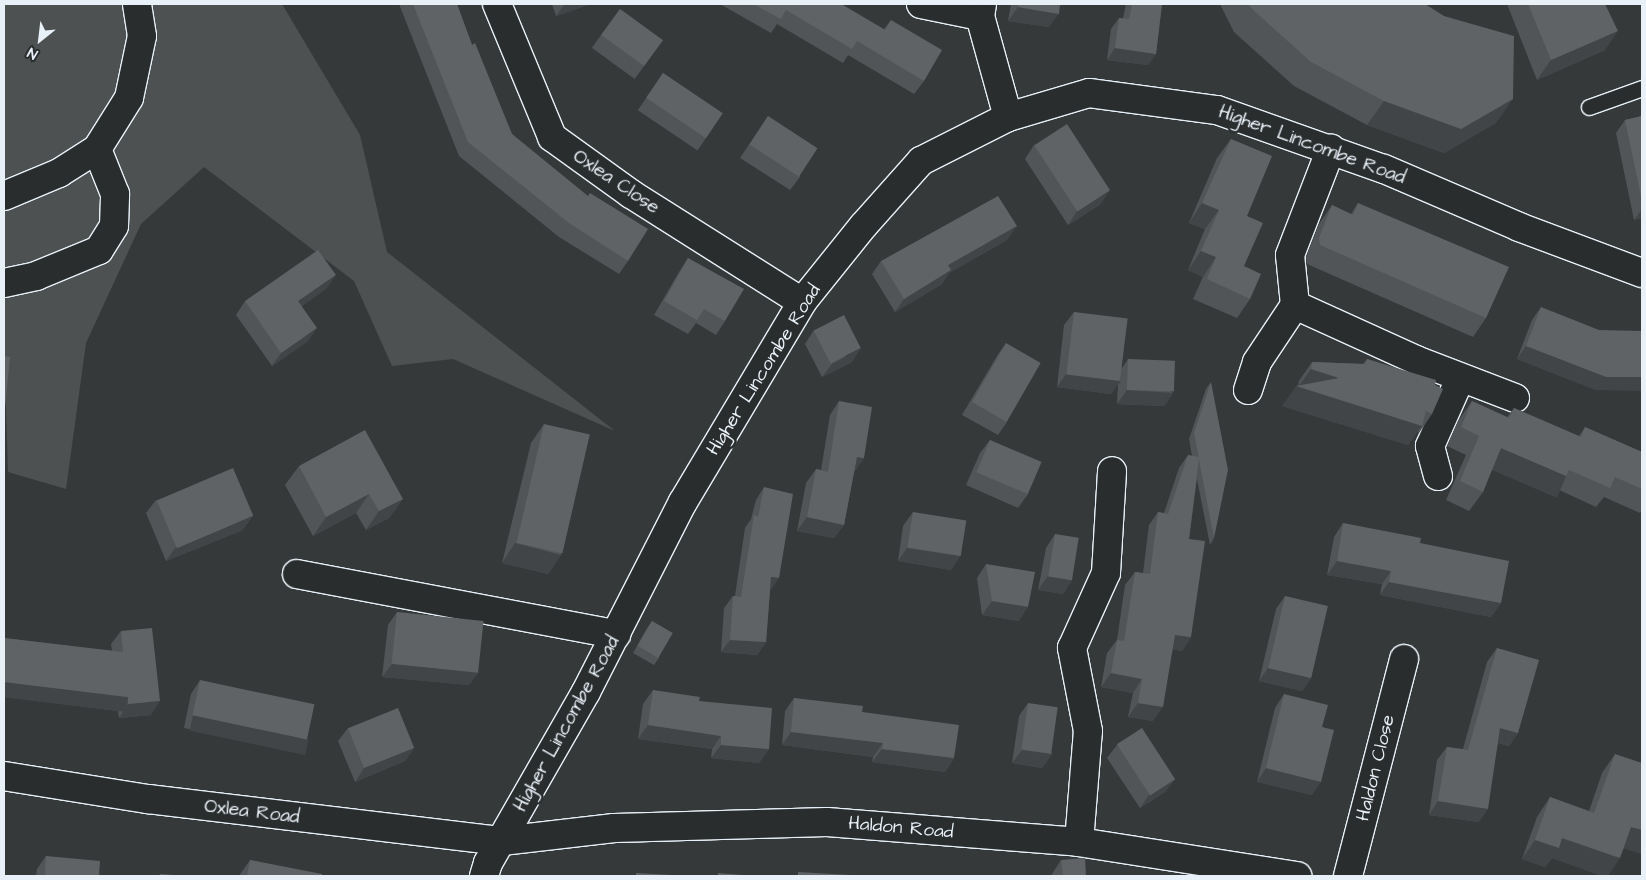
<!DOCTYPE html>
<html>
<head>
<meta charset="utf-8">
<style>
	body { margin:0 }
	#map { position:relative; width:1646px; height:880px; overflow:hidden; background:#35393a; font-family:"Architects Daughter",sans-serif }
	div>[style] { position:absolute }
	.green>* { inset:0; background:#4d5152 }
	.roads { filter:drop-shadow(1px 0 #e8f1f8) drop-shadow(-1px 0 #e8f1f8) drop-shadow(0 1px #e8f1f8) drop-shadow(0 -1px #e8f1f8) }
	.lane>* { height:15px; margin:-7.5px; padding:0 7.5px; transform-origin:7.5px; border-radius:7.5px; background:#2a2d2e }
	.street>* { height:28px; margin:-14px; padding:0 14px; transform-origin:14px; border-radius:14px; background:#2a2d2e }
	.secondary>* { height:28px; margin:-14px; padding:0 14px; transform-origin:14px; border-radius:14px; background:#2a2d2e }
	.wall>* { inset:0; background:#525557; transform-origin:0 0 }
	.shaded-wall>* { inset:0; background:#424547; transform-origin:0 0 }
	.building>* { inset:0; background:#5f6365; transform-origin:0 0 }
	span { translate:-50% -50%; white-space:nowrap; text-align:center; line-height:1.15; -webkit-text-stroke:5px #2a2d2e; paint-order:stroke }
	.street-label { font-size:19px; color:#e8f1f8 }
	.frame { position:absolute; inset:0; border:5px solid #e8f1f8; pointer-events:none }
	.north { position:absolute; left:15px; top:15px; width:50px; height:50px; -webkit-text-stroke:4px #2a2d2e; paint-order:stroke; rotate:209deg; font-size:14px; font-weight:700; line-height:20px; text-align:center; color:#e8f1f8 }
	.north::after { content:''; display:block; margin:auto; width:18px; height:22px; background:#e8f1f8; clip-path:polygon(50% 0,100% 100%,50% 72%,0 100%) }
</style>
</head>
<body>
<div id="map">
	<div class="green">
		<div style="clip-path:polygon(4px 4px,282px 4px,360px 135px,387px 252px,615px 431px,453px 359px,392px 366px,354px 281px,204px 167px,141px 224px,86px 343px,66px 489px,8px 472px,4px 349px)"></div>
	</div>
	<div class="roads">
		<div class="lane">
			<div style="left:1589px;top:107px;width:56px;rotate:-19.7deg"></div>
		</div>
		<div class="street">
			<div style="left:497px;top:4px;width:144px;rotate:67.5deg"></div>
			<div style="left:552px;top:137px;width:97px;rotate:35.8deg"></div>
			<div style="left:631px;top:194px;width:202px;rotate:32.3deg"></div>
			<div style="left:921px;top:4px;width:60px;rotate:11.5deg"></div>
			<div style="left:982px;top:4px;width:12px;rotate:99deg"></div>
			<div style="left:980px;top:16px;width:105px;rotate:74.5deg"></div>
			<div style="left:4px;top:283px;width:33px;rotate:-12deg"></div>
			<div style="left:36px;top:276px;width:68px;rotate:-22.4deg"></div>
			<div style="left:99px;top:250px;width:28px;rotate:-58deg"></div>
			<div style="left:114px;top:226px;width:32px;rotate:-88deg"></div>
			<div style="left:115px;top:194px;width:48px;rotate:-111.8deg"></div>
			<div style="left:1295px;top:305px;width:133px;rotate:24.4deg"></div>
			<div style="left:1416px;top:360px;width:106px;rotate:21deg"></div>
			<div style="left:1248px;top:390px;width:29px;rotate:-72deg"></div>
			<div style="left:1257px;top:362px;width:69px;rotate:-56.3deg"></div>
			<div style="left:1295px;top:305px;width:50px;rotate:-95.7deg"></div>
			<div style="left:1290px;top:255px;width:114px;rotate:-68.9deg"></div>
			<div style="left:1438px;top:476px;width:31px;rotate:-105deg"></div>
			<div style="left:1430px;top:446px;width:73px;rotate:-65.9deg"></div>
			<div style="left:297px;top:574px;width:325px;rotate:10.7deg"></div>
			<div style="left:4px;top:776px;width:146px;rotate:9.1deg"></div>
			<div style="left:148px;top:799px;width:356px;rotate:6.8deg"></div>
			<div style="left:502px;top:841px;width:113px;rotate:-6.6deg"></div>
			<div style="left:614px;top:828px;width:213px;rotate:-1.6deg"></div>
			<div style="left:827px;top:822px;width:253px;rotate:4.5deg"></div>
			<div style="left:1079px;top:842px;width:221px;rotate:8.9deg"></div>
			<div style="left:1079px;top:842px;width:111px;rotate:-85.4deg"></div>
			<div style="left:1088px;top:731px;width:85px;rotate:-100.9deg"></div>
			<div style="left:1072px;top:648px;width:82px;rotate:-65.6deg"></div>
			<div style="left:1106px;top:573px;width:102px;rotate:-86.6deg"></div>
			<div style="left:484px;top:876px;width:14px;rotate:-73deg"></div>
			<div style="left:488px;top:863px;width:197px;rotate:-60.2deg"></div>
			<div style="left:586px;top:692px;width:213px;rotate:-63deg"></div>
			<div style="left:683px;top:502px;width:233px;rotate:-59.2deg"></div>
			<div style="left:802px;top:302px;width:99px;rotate:-51.2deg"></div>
			<div style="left:864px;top:225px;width:86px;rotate:-48.3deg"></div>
			<div style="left:921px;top:161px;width:97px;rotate:-26.8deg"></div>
			<div style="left:1008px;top:117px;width:84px;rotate:-16.5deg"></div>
			<div style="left:1089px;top:93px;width:129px;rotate:7.6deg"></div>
			<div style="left:1217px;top:110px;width:177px;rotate:19.5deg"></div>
			<div style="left:1384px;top:169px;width:147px;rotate:23.2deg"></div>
			<div style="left:1519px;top:227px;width:131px;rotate:20.5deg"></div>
			<div style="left:1348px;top:876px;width:224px;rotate:-75.5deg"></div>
		</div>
		<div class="secondary">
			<div style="left:4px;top:196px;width:60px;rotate:-22.7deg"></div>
			<div style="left:59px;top:173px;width:45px;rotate:-32.3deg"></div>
			<div style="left:97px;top:149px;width:60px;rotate:-57.9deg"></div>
			<div style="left:129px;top:98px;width:63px;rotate:-78.2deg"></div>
			<div style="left:142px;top:36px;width:32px;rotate:-99deg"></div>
		</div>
	</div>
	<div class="wall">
		<div style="clip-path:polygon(399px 4px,457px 4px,472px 45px,512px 134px,628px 261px,619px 274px,559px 237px,459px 156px)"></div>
		<div style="clip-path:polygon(552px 4px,591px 4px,556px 16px)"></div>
		<div style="clip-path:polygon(720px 4px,841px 4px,884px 29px,891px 20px,924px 81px,914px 94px,848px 55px,843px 63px,777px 24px,771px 33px)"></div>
		<div style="clip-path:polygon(1011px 4px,1060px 4px,1049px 27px,1008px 21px)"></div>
		<div style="clip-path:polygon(1126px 4px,1162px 4px,1156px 54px,1148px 65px,1107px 60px,1111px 29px,1119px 18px,1123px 18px)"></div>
		<div style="clip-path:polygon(1220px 4px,1425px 4px,1496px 123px,1444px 153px,1367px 125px,1294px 86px,1234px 32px)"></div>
		<div style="clip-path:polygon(1507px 4px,1605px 4px,1605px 50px,1537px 80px)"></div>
		<div style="left:620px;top:9px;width:53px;height:48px;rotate:36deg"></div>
		<div style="left:663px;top:73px;width:72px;height:45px;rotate:34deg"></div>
		<div style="clip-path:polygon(768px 116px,800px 177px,790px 190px,740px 158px)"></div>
		<div style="clip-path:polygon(1642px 116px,1642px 218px,1634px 220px,1616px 133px,1625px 120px)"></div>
		<div style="clip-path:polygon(1231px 139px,1247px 216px,1244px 266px,1250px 299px,1237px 318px,1193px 299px,1203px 277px,1188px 270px,1205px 229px,1189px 223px,1217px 158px)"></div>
		<div style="clip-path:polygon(1034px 145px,1101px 204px,1068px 225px,1025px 159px)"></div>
		<div style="clip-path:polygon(1358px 203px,1486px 318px,1473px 337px,1307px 264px,1306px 257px,1319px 224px,1332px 205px,1351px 214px)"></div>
		<div style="clip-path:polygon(1007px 240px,949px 273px,942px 284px,895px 312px,872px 274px,881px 261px)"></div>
		<div style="clip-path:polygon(688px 258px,725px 321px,716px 335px,696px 323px,688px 334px,654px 315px,679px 272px)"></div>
		<div style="clip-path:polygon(327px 288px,302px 306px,308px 341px,272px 366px,236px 315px,245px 301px)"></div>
		<div style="clip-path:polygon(1541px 307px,1596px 390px,1517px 359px,1532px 320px)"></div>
		<div style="clip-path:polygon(1074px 312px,1122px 368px,1128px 359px,1173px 393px,1164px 406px,1117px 404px,1118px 384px,1111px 394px,1057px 387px,1064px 325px)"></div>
		<div style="clip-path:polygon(814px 330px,852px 362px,822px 377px,805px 344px)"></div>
		<div style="clip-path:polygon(1006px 343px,1007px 422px,998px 435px,962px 415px,997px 356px)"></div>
		<div style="clip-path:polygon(1367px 359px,1435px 385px,1432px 414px,1419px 433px,1417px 432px,1408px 445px,1282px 406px,1298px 386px,1299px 381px,1312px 362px,1363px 364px)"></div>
		<div style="clip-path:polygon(1211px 382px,1214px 538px,1210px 545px,1197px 479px,1189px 539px,1191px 637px,1182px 651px,1173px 649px,1153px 721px,1128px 717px,1133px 693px,1101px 687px,1107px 653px,1117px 640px,1125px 585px,1135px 572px,1143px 573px,1149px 525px,1158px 512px,1164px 513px,1179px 468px,1188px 455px,1192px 456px,1189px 439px,1206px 389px)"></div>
		<div style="clip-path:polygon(839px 401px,864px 458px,855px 471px,854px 471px,844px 525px,834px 538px,797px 531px,806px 483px,816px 469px,821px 470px,830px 415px)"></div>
		<div style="clip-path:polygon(1472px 401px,1507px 417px,1514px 408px,1579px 436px,1585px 427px,1642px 452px,1642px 510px,1640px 513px,1604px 497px,1596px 507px,1557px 489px,1553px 496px,1492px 469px,1483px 492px,1469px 511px,1446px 500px,1466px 455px,1447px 446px,1458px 421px)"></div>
		<div style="clip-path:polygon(544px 424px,561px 555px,548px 574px,502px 563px,531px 443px)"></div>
		<div style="clip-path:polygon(990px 440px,1028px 494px,1018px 508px,966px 485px,980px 453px)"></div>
		<div style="clip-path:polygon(299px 466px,403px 499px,389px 518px,366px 530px,356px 513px,313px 536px,285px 485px)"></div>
		<div style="clip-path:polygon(764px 487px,771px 590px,770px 590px,766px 642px,757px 655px,721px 652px,724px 608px,733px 596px,735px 596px,745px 528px,751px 519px,756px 500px)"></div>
		<div style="clip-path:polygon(156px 500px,243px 530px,166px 561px,146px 513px)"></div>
		<div style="clip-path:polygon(913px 512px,960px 556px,951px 570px,898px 561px,903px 526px)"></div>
		<div style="clip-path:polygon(1343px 523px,1420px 543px,1501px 603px,1491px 617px,1380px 595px,1382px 584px,1327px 575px,1334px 537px)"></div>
		<div style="clip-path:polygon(1055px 534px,1072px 580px,1063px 594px,1038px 590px,1046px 548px)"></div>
		<div style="clip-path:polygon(986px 564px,1019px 621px,982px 615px,977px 578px)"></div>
		<div style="clip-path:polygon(1285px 596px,1311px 678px,1302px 691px,1259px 681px,1276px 609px)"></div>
		<div style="clip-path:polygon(397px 612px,469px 685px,382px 677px,388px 625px)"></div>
		<div style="clip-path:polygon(652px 621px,659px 658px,654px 665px,633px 653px,647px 628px)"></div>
		<div style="clip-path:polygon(121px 631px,151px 715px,119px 718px,118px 711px,4px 697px,4px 638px,112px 651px,111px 644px)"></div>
		<div style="clip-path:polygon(1497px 648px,1518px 733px,1509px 746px,1498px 743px,1479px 822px,1429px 815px,1437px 760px,1447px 747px,1463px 749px,1487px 662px)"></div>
		<div style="clip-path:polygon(200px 680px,299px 752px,184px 728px,191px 694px)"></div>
		<div style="clip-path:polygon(653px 690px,769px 749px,759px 763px,711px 758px,712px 749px,638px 739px,643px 704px)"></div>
		<div style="clip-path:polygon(1284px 694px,1322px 727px,1312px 795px,1257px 782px,1275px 708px)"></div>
		<div style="clip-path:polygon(794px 698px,862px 712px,954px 758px,945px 772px,872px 762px,873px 757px,782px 745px,785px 711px)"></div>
		<div style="clip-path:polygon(1028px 703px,1052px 754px,1042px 768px,1012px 763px,1019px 716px)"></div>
		<div style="clip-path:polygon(348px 728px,414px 748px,405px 761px,355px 782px,338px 741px)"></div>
		<div style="clip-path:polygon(1117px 745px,1175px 779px,1165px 792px,1140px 808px,1107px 758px)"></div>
		<div style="clip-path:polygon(1615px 754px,1642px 854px,1624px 848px,1608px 876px,1603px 876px,1552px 858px,1545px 867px,1522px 859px,1537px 817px,1550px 797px,1589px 811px,1602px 773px)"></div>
		<div style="clip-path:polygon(46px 856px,99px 876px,36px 876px,37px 869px)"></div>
		<div style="clip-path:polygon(250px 860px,322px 876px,239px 876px)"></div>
		<div style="clip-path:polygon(1061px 860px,1086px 876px,1052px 876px,1052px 874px)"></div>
	</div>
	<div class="shaded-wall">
		<div style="clip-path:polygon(565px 4px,591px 4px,556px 16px)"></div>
		<div style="clip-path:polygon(1018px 7px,1059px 14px,1049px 27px,1008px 21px)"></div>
		<div style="clip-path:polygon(1618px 31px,1605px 50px,1537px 80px,1551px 60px)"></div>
		<div style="clip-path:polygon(1115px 48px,1156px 54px,1148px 65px,1107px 60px)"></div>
		<div style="clip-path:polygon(1513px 99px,1496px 123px,1444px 153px,1367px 125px,1384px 101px)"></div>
		<div style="clip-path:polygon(1110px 190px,1101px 204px,1068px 225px,1077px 211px)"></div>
		<div style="clip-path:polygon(1202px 203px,1219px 210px,1205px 229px,1189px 223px)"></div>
		<div style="clip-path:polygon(1642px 209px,1642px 218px,1634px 220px)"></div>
		<div style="clip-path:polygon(1017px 226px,1007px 240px,949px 273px,942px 284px,895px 312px,904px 299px,948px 265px)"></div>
		<div style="clip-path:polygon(1201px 251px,1216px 257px,1203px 277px,1188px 270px)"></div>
		<div style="clip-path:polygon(336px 275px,327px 288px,289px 315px,298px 301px)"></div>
		<div style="clip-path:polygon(317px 328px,308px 341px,272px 366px,281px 353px)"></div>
		<div style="clip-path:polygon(1526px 346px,1642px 377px,1642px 391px,1596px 390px,1517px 359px)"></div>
		<div style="clip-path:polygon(861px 348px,852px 362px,822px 377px,832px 364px)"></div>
		<div style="clip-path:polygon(1311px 369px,1339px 378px,1422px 426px,1408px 445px,1282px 406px,1296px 386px,1298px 387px)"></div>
		<div style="clip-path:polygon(1066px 374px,1121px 381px,1111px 394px,1057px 387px)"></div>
		<div style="clip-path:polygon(1127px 390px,1173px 393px,1164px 406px,1117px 404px)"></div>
		<div style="left:1501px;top:448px;width:71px;height:24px;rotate:23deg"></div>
		<div style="clip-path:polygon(857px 457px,864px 458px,855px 471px,847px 470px)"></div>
		<div style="clip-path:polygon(369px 494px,356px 513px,313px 536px,326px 517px)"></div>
		<div style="clip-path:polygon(403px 499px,389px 518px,366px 530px,379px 511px)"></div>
		<div style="clip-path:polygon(253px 516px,243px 530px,166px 561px,175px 548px)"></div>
		<div style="clip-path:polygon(807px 517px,844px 525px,834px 538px,797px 531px)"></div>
		<div style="clip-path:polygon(515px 543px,561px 555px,548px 574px,502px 563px)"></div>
		<div style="clip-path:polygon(907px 548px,960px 556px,951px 570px,898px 561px)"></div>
		<div style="clip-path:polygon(1337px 561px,1391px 571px,1382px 584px,1327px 575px)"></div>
		<div style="clip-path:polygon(1048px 576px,1072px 580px,1063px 594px,1038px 590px)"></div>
		<div style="clip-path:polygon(771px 577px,779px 578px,771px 590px,762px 589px)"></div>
		<div style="clip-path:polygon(1389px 582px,1501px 603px,1491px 617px,1380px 595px)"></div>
		<div style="clip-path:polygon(992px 601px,1028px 607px,1019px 621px,982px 615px)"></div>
		<div style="clip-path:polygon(1175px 635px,1191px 637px,1182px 651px,1166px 648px)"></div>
		<div style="clip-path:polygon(730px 640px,766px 642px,757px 655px,721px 652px)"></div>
		<div style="clip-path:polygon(392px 664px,479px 672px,469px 685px,382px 677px)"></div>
		<div style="clip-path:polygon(1268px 668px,1311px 678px,1302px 691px,1259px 681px)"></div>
		<div style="clip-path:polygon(1111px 673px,1142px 679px,1133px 693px,1101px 687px)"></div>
		<div style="left:4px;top:682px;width:125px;height:15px;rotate:7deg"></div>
		<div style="clip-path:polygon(160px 701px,151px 715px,119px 718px,128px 704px)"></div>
		<div style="clip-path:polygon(1138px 703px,1163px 707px,1153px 721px,1128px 717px)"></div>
		<div style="left:193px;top:715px;width:118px;height:16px;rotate:12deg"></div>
		<div style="clip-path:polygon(648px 725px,721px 736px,712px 749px,638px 739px)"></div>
		<div style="clip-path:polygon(1500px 728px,1518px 733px,1509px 746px,1491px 741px)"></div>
		<div style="clip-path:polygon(791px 732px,883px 743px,873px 757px,782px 745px)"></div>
		<div style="clip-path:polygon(721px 745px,769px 749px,759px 763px,711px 758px)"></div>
		<div style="clip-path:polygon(414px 748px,405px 761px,355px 782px,364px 768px)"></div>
		<div style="clip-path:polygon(882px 749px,954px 758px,945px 772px,872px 762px)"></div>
		<div style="clip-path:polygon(1022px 750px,1052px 754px,1042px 768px,1012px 763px)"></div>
		<div style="clip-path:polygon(1266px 768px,1321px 782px,1312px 795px,1257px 782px)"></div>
		<div style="clip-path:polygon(1175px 779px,1165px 792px,1140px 808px,1149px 795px)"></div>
		<div style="clip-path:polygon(1438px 801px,1488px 809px,1479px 822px,1429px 815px)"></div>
		<div style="clip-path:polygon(1631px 827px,1642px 830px,1642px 854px,1618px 846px)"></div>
		<div style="clip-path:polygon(1562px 838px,1620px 858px,1608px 876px,1603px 876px,1552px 858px,1545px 867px,1522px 859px,1535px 840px)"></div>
	</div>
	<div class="building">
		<div style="clip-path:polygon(413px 4px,457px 4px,472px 45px,475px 43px,512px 134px,588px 196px,590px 193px,648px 229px,628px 261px,569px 223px,468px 142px)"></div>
		<div style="clip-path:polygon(753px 4px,841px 4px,885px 30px,891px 20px,942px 50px,924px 81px,857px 41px,852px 49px,786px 10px,781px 19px)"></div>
		<div style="clip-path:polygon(1018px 4px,1060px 4px,1059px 14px,1018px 7px)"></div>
		<div style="clip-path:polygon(1132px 4px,1162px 4px,1156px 54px,1115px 48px,1119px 18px,1129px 19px)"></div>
		<div style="clip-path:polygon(1249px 4px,1425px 4px,1444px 16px,1514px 36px,1513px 99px,1461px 129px,1384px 101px,1311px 62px,1251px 8px)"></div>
		<div style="clip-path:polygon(1528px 4px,1605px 4px,1618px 31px,1551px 60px)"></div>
		<div style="left:620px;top:9px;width:53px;height:32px;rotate:36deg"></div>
		<div style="left:663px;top:73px;width:72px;height:30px;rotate:34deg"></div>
		<div style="left:768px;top:116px;width:59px;height:34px;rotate:33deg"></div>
		<div style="clip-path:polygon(1642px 116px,1642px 201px,1625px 120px)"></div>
		<div style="left:1067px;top:124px;width:79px;height:39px;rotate:57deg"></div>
		<div style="clip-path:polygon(1231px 139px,1272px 156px,1247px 216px,1263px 223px,1244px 266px,1261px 274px,1250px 299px,1207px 279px,1216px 257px,1201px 251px,1219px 210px,1202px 203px)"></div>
		<div style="clip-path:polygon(998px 196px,1017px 226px,948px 265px,951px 270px,904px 299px,881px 261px)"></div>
		<div style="clip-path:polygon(1358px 203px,1509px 267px,1486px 318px,1320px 245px,1319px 238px,1332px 205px,1353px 215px)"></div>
		<div style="clip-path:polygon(318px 250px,336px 275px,298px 301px,317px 328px,281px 353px,245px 301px)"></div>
		<div style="clip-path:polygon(688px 258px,744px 289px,725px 321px,704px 309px,697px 320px,664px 301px)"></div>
		<div style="clip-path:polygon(1541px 307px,1599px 330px,1642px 331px,1642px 377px,1606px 377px,1526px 346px)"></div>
		<div style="left:1074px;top:312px;width:54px;height:63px;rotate:7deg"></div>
		<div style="left:844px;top:315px;width:37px;height:34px;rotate:63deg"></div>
		<div style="left:1006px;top:343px;width:40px;height:68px;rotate:30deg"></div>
		<div style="clip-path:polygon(4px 356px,10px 357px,4px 418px)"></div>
		<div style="left:1128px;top:359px;width:47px;height:31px;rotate:2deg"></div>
		<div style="clip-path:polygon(1367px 359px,1436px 380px,1435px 385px,1443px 389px,1432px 414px,1426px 411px,1422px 426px,1296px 386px,1339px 378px,1311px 369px,1312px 362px,1365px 364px)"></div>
		<div style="clip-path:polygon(1211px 382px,1228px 470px,1214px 538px,1199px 460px,1199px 457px,1194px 433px)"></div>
		<div style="clip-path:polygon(839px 401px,872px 407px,864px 458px,857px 457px,844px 525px,807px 517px,816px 469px,828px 472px)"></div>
		<div style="clip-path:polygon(1472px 401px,1509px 418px,1514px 408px,1581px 437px,1585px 427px,1642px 452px,1642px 489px,1615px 477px,1610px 488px,1569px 470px,1566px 476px,1501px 448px,1483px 492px,1460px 481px,1479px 436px,1461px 427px)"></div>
		<div style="left:544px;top:424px;width:47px;height:122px;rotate:13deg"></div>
		<div style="clip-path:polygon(365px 430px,403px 499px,379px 511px,369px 494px,326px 517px,299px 466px)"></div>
		<div style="left:990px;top:440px;width:56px;height:35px;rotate:23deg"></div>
		<div style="clip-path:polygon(1188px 455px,1199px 457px,1189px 539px,1205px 541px,1191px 637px,1175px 635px,1163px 707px,1138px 703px,1142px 679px,1111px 673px,1117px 640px,1124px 641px,1135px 572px,1150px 574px,1158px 512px,1168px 514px)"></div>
		<div style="left:233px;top:468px;width:52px;height:83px;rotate:67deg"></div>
		<div style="clip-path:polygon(764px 487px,793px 494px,779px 578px,771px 577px,766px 642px,730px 640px,733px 596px,741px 597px,754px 515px,758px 517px)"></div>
		<div style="left:913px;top:512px;width:54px;height:36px;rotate:9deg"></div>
		<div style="clip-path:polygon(1343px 523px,1421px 538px,1420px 543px,1509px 561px,1501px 603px,1389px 582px,1391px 571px,1337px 561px)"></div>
		<div style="left:1055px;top:534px;width:24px;height:43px;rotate:9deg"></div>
		<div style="clip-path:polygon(986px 564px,1035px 572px,1028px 607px,992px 601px)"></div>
		<div style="left:1285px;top:596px;width:44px;height:74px;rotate:13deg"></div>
		<div style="left:397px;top:612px;width:87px;height:52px;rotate:6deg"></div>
		<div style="left:652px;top:621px;width:24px;height:29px;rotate:30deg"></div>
		<div style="clip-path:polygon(152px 628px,160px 701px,128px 704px,128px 697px,4px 682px,4px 638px,123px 652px,121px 631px)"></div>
		<div style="clip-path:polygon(1497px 648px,1539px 660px,1518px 733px,1500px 728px,1488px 809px,1438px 801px,1447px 747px,1468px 750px)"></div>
		<div style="left:200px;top:680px;width:117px;height:36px;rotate:12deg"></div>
		<div style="clip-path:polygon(653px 690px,700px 697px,699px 701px,772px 708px,769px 749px,721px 745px,721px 736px,648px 725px)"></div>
		<div style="clip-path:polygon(1284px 694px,1328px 705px,1322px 727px,1334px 730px,1321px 782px,1266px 768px)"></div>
		<div style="clip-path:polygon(794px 698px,863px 706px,862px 712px,959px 725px,954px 758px,882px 749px,883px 743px,791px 732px)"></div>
		<div style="left:1028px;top:703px;width:30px;height:47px;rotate:8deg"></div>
		<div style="left:398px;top:708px;width:43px;height:54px;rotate:68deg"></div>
		<div style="left:1142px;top:728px;width:61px;height:30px;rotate:57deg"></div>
		<div style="clip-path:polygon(1615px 754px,1642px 763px,1642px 830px,1631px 827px,1620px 858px,1562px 838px,1559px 848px,1535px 840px,1550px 797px,1594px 813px)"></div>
		<div style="clip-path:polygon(46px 856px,100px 861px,99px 876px,45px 876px)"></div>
		<div style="clip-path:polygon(1085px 858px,1086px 876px,1063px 876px,1061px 860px)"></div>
		<div style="clip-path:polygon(250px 860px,322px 874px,322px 876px,247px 876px)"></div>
		<div style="clip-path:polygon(798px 872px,868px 876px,798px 876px)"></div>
		<div style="clip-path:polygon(636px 873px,690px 876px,636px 876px)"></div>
		<div style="clip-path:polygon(718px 873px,755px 876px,718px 876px)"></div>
		<div style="clip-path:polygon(160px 874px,188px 876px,159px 876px)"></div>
	</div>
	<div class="street-label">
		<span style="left:1312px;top:145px;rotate:20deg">Higher Lincombe Road</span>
		<span style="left:616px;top:182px;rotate:34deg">Oxlea Close</span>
		<span style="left:764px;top:370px;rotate:-58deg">Higher Lincombe Road</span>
		<span style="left:567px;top:724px;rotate:-61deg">Higher Lincombe Road</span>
		<span style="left:1376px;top:768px;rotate:-76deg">Haldon Close</span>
		<span style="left:252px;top:812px;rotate:7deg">Oxlea Road</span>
		<span style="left:901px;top:828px;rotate:5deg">Haldon Road</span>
	</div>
	<div class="frame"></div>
	<div class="north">N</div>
</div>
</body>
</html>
